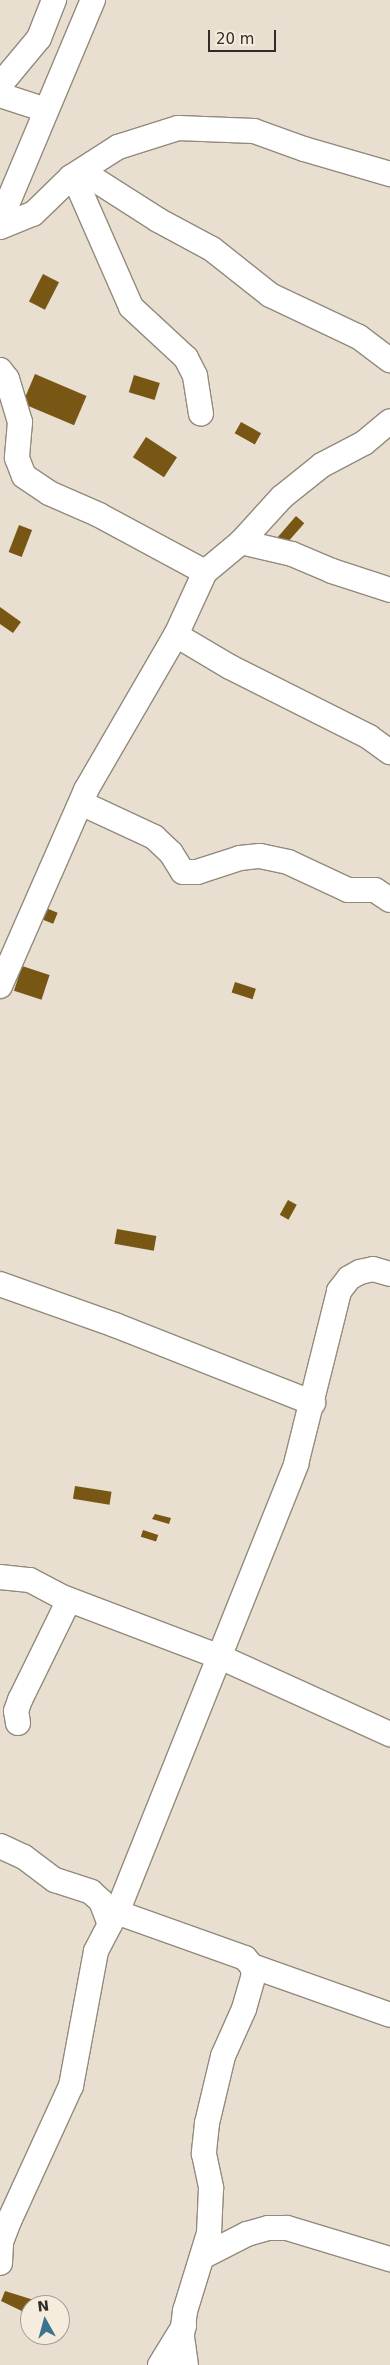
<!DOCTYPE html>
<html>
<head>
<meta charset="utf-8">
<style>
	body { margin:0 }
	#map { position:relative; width:390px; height:2365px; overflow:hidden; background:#e8dfd0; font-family:"DejaVu Sans",sans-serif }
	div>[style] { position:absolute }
	.building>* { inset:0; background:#785715; transform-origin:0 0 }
	.roads { filter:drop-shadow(1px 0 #928a7c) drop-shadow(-1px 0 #928a7c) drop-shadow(0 1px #928a7c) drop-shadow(0 -1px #928a7c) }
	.minor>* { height:24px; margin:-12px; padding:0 12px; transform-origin:12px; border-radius:12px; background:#fff }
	span { translate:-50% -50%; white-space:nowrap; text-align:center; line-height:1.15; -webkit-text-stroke:5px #f6ecdd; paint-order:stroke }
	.north { position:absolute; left:20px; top:2295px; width:50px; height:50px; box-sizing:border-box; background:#f6ecdd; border:1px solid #a79f94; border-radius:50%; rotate:353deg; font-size:14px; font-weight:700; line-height:20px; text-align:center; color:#302c26 }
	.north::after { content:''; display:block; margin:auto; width:18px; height:22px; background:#3b748e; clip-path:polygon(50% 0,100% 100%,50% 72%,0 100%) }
	.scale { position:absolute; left:208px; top:30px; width:68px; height:22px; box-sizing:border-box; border:2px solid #302c26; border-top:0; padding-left:6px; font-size:15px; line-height:18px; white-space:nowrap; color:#302c26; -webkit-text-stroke:4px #f6ecdd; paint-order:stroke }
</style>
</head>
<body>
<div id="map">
	<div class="building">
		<div style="left:43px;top:274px;width:18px;height:31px;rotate:27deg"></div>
		<div style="left:35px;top:374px;width:56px;height:32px;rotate:23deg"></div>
		<div style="left:134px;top:375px;width:27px;height:18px;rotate:17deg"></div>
		<div style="left:241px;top:422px;width:23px;height:13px;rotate:29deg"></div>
		<div style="left:146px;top:437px;width:37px;height:24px;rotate:33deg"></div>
		<div style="left:296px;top:516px;width:11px;height:28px;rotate:41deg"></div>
		<div style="left:19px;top:525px;width:14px;height:29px;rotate:21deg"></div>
		<div style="clip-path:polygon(0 607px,21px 622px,13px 633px,0 624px)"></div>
		<div style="left:41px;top:906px;width:18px;height:12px;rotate:22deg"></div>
		<div style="left:22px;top:966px;width:29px;height:26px;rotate:18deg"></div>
		<div style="left:235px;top:982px;width:22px;height:11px;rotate:18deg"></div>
		<div style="left:288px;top:1200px;width:10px;height:17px;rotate:29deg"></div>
		<div style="left:117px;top:1229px;width:40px;height:15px;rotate:10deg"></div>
		<div style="left:75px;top:1486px;width:37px;height:13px;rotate:9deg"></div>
		<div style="clip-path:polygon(155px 1514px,171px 1518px,169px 1524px,152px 1519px)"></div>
		<div style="left:143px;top:1530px;width:16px;height:7px;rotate:18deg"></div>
		<div style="clip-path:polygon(5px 2291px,37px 2301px,35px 2305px,30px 2305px,30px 2315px,1px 2301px)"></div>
	</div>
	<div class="roads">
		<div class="minor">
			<div style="left:0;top:85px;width:61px;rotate:-50.3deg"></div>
			<div style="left:39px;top:38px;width:41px;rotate:-68.5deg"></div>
			<div style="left:0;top:95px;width:48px;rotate:18.1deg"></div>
			<div style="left:71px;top:177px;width:11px;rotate:52deg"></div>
			<div style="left:78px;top:186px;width:132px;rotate:66.3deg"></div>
			<div style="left:131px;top:307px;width:75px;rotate:42.8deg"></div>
			<div style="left:186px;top:358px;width:20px;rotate:63deg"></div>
			<div style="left:195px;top:376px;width:38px;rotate:81deg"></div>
			<div style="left:78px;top:186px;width:11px;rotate:-52deg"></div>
			<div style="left:85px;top:177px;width:9px;rotate:13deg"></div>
			<div style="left:94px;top:179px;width:76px;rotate:32.6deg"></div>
			<div style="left:158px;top:220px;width:61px;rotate:28.2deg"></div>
			<div style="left:212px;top:249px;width:74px;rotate:38.4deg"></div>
			<div style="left:270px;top:295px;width:98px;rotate:25.3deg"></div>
			<div style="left:359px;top:337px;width:39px;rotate:37deg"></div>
			<div style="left:0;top:221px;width:240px;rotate:-67.2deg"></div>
			<div style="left:0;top:227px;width:35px;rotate:-22deg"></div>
			<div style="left:33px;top:214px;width:53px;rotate:-44.2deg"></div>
			<div style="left:71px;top:177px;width:56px;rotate:-32.6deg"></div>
			<div style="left:118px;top:147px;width:63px;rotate:-17.6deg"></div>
			<div style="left:178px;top:128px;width:76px;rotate:2.3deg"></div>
			<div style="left:254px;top:131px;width:53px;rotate:19.8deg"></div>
			<div style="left:304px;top:149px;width:90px;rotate:16.2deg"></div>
			<div style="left:0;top:370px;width:11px;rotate:52deg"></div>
			<div style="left:7px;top:379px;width:45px;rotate:73.2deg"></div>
			<div style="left:20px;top:422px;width:36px;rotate:95deg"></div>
			<div style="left:17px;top:458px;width:19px;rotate:69deg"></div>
			<div style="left:24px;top:476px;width:30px;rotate:34deg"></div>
			<div style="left:49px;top:493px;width:55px;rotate:23.7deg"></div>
			<div style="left:99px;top:515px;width:120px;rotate:28.3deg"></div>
			<div style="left:241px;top:542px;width:52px;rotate:13.2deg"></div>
			<div style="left:292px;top:554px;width:43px;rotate:23deg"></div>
			<div style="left:332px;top:571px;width:61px;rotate:18.1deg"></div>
			<div style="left:176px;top:635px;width:63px;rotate:30.7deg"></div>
			<div style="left:230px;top:667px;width:156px;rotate:26.7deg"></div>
			<div style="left:369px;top:737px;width:26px;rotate:36deg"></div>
			<div style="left:81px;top:803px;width:81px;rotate:25deg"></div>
			<div style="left:154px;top:837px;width:23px;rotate:43deg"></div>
			<div style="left:171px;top:853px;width:22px;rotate:58deg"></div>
			<div style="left:183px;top:872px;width:14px"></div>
			<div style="left:197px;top:872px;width:45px;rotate:-18deg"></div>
			<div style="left:240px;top:858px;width:20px;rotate:-6deg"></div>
			<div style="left:260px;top:856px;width:29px;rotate:12deg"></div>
			<div style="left:288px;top:862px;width:66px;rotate:25deg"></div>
			<div style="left:348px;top:890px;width:27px"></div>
			<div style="left:375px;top:890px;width:18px;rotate:34deg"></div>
			<div style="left:0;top:986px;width:214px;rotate:-66.3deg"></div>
			<div style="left:86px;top:790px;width:179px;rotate:-59.9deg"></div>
			<div style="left:176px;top:635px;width:69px;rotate:-65.3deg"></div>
			<div style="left:205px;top:572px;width:47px;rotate:-39.8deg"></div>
			<div style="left:241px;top:542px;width:61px;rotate:-47.7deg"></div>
			<div style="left:282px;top:497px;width:51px;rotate:-38.7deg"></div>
			<div style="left:322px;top:465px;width:47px;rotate:-27.6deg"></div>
			<div style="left:364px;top:443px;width:34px;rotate:-40deg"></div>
			<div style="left:0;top:1284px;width:122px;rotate:19.6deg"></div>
			<div style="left:115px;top:1325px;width:213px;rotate:21.5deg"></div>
			<div style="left:0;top:1577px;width:30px;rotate:6deg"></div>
			<div style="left:30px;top:1580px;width:36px;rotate:28deg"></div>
			<div style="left:62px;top:1597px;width:169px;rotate:20.8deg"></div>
			<div style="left:220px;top:1657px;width:187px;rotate:24.4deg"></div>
			<div style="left:18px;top:1723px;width:12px;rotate:-99deg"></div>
			<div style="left:16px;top:1711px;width:12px;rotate:-70deg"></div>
			<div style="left:20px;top:1700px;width:111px;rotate:-63.9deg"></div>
			<div style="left:0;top:1846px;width:26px;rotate:25deg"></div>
			<div style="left:24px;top:1857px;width:39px;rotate:37deg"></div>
			<div style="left:55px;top:1880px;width:38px;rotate:18deg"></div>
			<div style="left:91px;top:1892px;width:13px;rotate:42deg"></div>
			<div style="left:101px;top:1901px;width:25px;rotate:69deg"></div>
			<div style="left:116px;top:1912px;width:137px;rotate:19.6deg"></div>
			<div style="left:245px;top:1958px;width:11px;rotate:49deg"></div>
			<div style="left:252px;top:1966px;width:8px;rotate:76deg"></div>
			<div style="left:254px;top:1974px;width:36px;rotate:106deg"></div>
			<div style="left:244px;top:2009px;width:51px;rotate:114.1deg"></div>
			<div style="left:223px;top:2056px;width:69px;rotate:103.4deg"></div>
			<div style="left:207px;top:2123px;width:31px;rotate:96deg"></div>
			<div style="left:204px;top:2154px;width:35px;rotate:78deg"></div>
			<div style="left:211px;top:2188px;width:45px;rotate:92.5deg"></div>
			<div style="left:209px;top:2233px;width:82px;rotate:107.1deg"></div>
			<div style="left:185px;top:2311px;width:26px;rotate:97deg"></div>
			<div style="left:182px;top:2337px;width:28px;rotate:82deg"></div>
			<div style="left:252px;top:1966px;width:146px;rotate:19.5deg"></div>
			<div style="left:202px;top:2257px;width:51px;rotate:-27.1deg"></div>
			<div style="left:247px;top:2234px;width:22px;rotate:-16deg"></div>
			<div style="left:268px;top:2228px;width:19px"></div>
			<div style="left:287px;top:2228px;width:108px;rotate:16.8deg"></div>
			<div style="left:0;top:2263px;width:21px;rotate:-87deg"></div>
			<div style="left:1px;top:2242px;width:25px;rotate:-69deg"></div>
			<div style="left:10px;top:2219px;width:146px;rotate:-65.4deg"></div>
			<div style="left:71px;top:2086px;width:137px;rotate:-79.5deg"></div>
			<div style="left:96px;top:1951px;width:52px;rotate:-62.4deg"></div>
			<div style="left:120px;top:1905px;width:475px;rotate:-68.2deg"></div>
			<div style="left:296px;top:1464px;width:178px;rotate:-76deg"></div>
			<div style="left:339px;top:1291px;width:16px;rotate:-52deg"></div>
			<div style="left:349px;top:1278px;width:13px;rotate:-29deg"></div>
			<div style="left:360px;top:1272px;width:13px;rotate:-13deg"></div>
			<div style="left:373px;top:1269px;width:18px;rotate:16deg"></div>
			<div style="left:160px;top:2365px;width:46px;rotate:-58.4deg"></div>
		</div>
	</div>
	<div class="north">N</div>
	<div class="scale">20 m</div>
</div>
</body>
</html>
